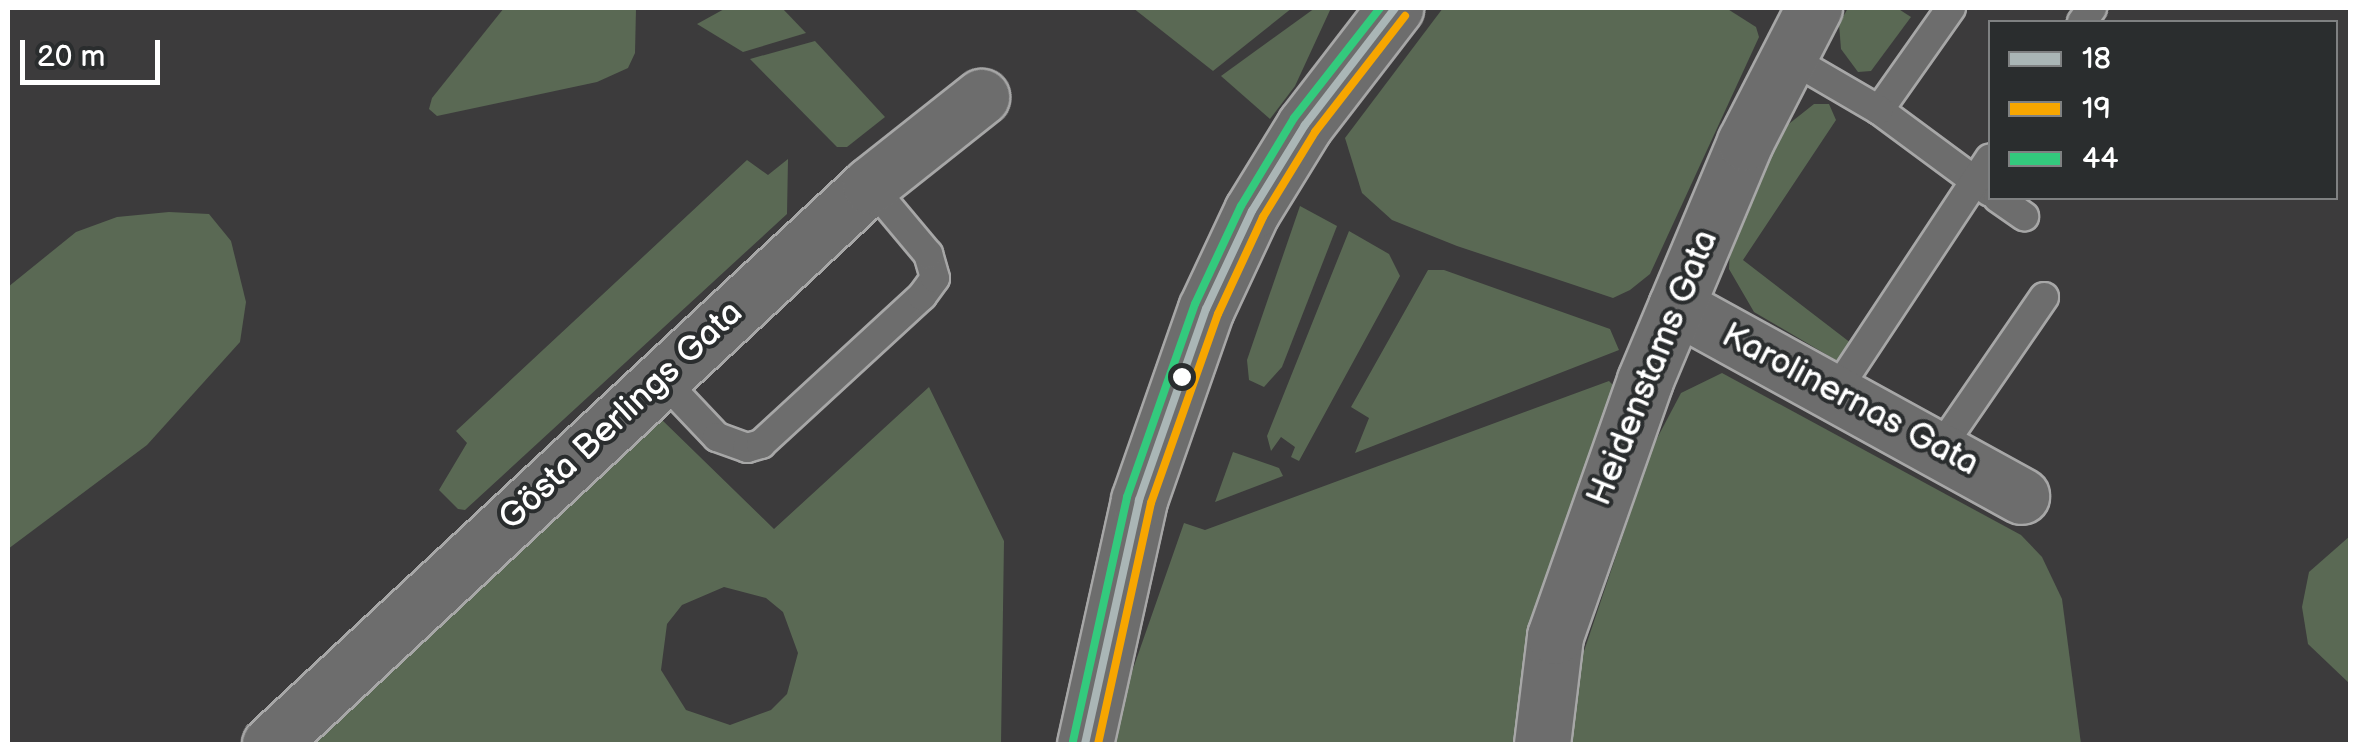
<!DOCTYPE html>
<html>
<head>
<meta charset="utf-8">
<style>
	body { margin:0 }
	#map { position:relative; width:2358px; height:752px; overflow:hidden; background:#3c3b3c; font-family:"Balsamiq Sans",sans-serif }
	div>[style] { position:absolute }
	.green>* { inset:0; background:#5a6954 }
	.roads { filter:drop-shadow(2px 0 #a7a7a7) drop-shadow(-2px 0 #a7a7a7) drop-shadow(0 2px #a7a7a7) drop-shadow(0 -2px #a7a7a7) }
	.lane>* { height:28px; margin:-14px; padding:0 14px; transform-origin:14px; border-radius:14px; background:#6d6d6d }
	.street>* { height:55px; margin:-27.5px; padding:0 27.5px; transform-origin:27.5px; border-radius:27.5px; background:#6d6d6d }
	.secondary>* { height:55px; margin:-27.5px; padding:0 27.5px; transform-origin:27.5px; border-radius:27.5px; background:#6d6d6d }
	.bus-1>* { height:8px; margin:-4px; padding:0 4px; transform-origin:4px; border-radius:4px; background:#aab6b6 }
	.bus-2>* { height:8px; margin:-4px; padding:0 4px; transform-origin:4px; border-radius:4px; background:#f7a600 }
	.bus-3>* { height:8px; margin:-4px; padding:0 4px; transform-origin:4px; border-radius:4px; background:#33ca7d }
	.dots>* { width:28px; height:28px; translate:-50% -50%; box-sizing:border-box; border:5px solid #2a2d2e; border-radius:50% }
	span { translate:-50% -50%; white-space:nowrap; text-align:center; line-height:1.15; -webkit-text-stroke:8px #2a2d2e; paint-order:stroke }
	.street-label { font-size:35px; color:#fff }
	.frame { position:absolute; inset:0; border:10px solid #fff; pointer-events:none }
	.legend { position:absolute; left:1988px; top:20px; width:350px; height:180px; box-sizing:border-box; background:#2a2d2e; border:2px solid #7f8182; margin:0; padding:12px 18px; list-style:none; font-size:30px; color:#fff }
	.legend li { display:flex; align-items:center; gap:20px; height:50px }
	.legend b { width:50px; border:2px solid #7f8182 }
	.scale { position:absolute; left:20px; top:40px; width:140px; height:45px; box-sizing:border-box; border:5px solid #fff; border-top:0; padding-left:12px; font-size:30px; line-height:35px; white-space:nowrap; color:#fff; -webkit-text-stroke:8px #2a2d2e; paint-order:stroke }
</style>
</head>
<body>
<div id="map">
	<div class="green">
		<div style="clip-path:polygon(504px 8px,636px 8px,635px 53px,628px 68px,597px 82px,437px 116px,429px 109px,432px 98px)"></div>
		<div style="clip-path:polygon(726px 8px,782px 8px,806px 33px,743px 52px,697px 24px)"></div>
		<div style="clip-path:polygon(1133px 8px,1292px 8px,1213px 71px)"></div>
		<div style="clip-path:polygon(1315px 8px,1331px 8px,1295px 86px,1270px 119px,1221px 76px)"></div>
		<div style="clip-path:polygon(1443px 8px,1726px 8px,1756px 27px,1759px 37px,1650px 274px,1630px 290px,1613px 298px,1457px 246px,1392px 220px,1362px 193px,1345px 138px)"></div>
		<div style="clip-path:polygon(1848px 8px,1897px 8px,1911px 17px,1871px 71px,1858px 72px,1841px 49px,1839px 24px)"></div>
		<div style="clip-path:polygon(815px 41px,885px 117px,847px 147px,837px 147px,750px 59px)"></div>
		<div style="clip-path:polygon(1814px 104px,1829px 104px,1836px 120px,1743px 260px,1860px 350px,1839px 362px,1754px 312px,1729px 269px,1730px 247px,1785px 127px)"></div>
		<div style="clip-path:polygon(788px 159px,787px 214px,465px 510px,458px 509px,439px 490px,467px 443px,456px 431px,747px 160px,768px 175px)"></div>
		<div style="clip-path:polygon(1300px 206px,1337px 226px,1282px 367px,1264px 387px,1249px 380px,1247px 360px)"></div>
		<div style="clip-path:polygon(169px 212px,209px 214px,231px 241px,246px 302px,240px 342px,147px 445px,8px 549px,8px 287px,76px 232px,117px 217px)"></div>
		<div style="clip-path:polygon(1349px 231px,1389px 254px,1400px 276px,1299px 461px,1291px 457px,1295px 447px,1281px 437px,1271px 451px,1267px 436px)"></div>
		<div style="clip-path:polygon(1428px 270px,1444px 270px,1610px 329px,1619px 350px,1355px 453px,1369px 418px,1351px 407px)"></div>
		<div style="clip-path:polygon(1722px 373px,2021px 535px,2042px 557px,2062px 599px,2081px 744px,1569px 744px,1581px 660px,1653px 446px,1681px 393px)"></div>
		<div style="clip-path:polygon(1609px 381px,1614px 386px,1525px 669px,1514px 744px,1116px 744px,1127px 686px,1184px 523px,1205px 530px)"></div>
		<div style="clip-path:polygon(evenodd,929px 387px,1004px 541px,1001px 744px,310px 744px,659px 417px,774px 529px,929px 387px,724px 587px,766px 598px,783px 612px,798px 653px,787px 694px,771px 710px,730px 725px,686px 710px,661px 670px,667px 624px,682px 605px,724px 587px)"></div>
		<div style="clip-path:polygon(1233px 452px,1279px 468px,1283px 476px,1215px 502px)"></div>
		<div style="clip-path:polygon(2350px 536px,2350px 684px,2308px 644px,2302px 607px,2309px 572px)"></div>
	</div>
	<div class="roads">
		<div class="lane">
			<div style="left:1951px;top:8px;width:125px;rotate:125.2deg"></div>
			<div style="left:1879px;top:110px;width:138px;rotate:36.5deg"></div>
			<div style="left:2082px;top:22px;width:17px;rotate:-54deg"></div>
			<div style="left:1788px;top:57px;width:105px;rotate:30.2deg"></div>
			<div style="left:1998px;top:198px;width:32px;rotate:35deg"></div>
			<div style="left:662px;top:379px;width:80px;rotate:46.5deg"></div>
			<div style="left:717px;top:437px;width:32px;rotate:20deg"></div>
			<div style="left:747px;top:448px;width:15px;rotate:-16deg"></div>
			<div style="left:761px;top:444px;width:219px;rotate:-42.6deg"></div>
			<div style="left:922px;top:296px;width:22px;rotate:-54deg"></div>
			<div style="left:935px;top:278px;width:25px;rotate:-106deg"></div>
			<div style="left:928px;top:254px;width:90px;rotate:-130deg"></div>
			<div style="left:1836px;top:391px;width:279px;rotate:-56.5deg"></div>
			<div style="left:1941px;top:447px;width:182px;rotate:-55.5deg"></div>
		</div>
		<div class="street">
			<div style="left:1676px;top:306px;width:394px;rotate:28.8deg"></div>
			<div style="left:270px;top:744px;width:820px;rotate:-42.97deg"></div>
			<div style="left:870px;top:185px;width:142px;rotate:-38.4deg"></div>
			<div style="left:1542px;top:744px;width:109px;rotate:-83.1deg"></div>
			<div style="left:1555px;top:636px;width:271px;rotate:-70.6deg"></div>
			<div style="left:1645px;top:380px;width:258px;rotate:-67.2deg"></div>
			<div style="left:1745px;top:142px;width:151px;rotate:-62.8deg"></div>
		</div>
		<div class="secondary">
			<div style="left:1085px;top:744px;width:250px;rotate:-77.5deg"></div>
			<div style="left:1139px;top:500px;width:202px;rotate:-70.7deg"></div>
			<div style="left:1206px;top:309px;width:108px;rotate:-64.9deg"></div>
			<div style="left:1252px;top:211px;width:101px;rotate:-58.4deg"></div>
			<div style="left:1305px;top:125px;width:148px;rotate:-52.4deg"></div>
		</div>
	</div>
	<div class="bus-1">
		<div style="left:1085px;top:744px;width:250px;rotate:-77.5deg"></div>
		<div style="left:1139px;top:500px;width:202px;rotate:-70.7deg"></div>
		<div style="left:1206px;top:309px;width:108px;rotate:-64.9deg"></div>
		<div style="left:1252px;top:211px;width:101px;rotate:-58.4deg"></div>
		<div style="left:1305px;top:125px;width:148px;rotate:-52.4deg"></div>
	</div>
	<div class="bus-2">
		<div style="left:1098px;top:744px;width:247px;rotate:-77.6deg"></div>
		<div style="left:1151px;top:503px;width:201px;rotate:-70.5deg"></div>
		<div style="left:1218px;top:314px;width:107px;rotate:-65.1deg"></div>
		<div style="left:1263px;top:217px;width:100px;rotate:-58.5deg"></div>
		<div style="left:1315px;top:132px;width:147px;rotate:-52.2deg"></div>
	</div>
	<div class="bus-3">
		<div style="left:1073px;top:741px;width:250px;rotate:-77.5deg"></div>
		<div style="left:1127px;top:497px;width:205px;rotate:-70.6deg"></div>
		<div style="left:1195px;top:304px;width:108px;rotate:-64.9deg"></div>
		<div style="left:1241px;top:206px;width:103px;rotate:-58.9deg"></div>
		<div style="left:1294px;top:118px;width:140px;rotate:-52deg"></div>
	</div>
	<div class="dots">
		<div style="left:1182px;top:377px;background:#fff"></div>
	</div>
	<div class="street-label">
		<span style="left:1653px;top:368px;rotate:-68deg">Heidenstams Gata</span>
		<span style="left:1850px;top:400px;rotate:28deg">Karolinernas Gata</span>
		<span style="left:621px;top:416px;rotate:-43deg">Gösta Berlings Gata</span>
	</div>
	<div class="frame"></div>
	<ul class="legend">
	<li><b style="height:12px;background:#aab6b6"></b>18</li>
	<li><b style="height:12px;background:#f7a600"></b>19</li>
	<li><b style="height:12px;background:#33ca7d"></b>44</li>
	</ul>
	<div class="scale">20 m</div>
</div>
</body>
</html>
